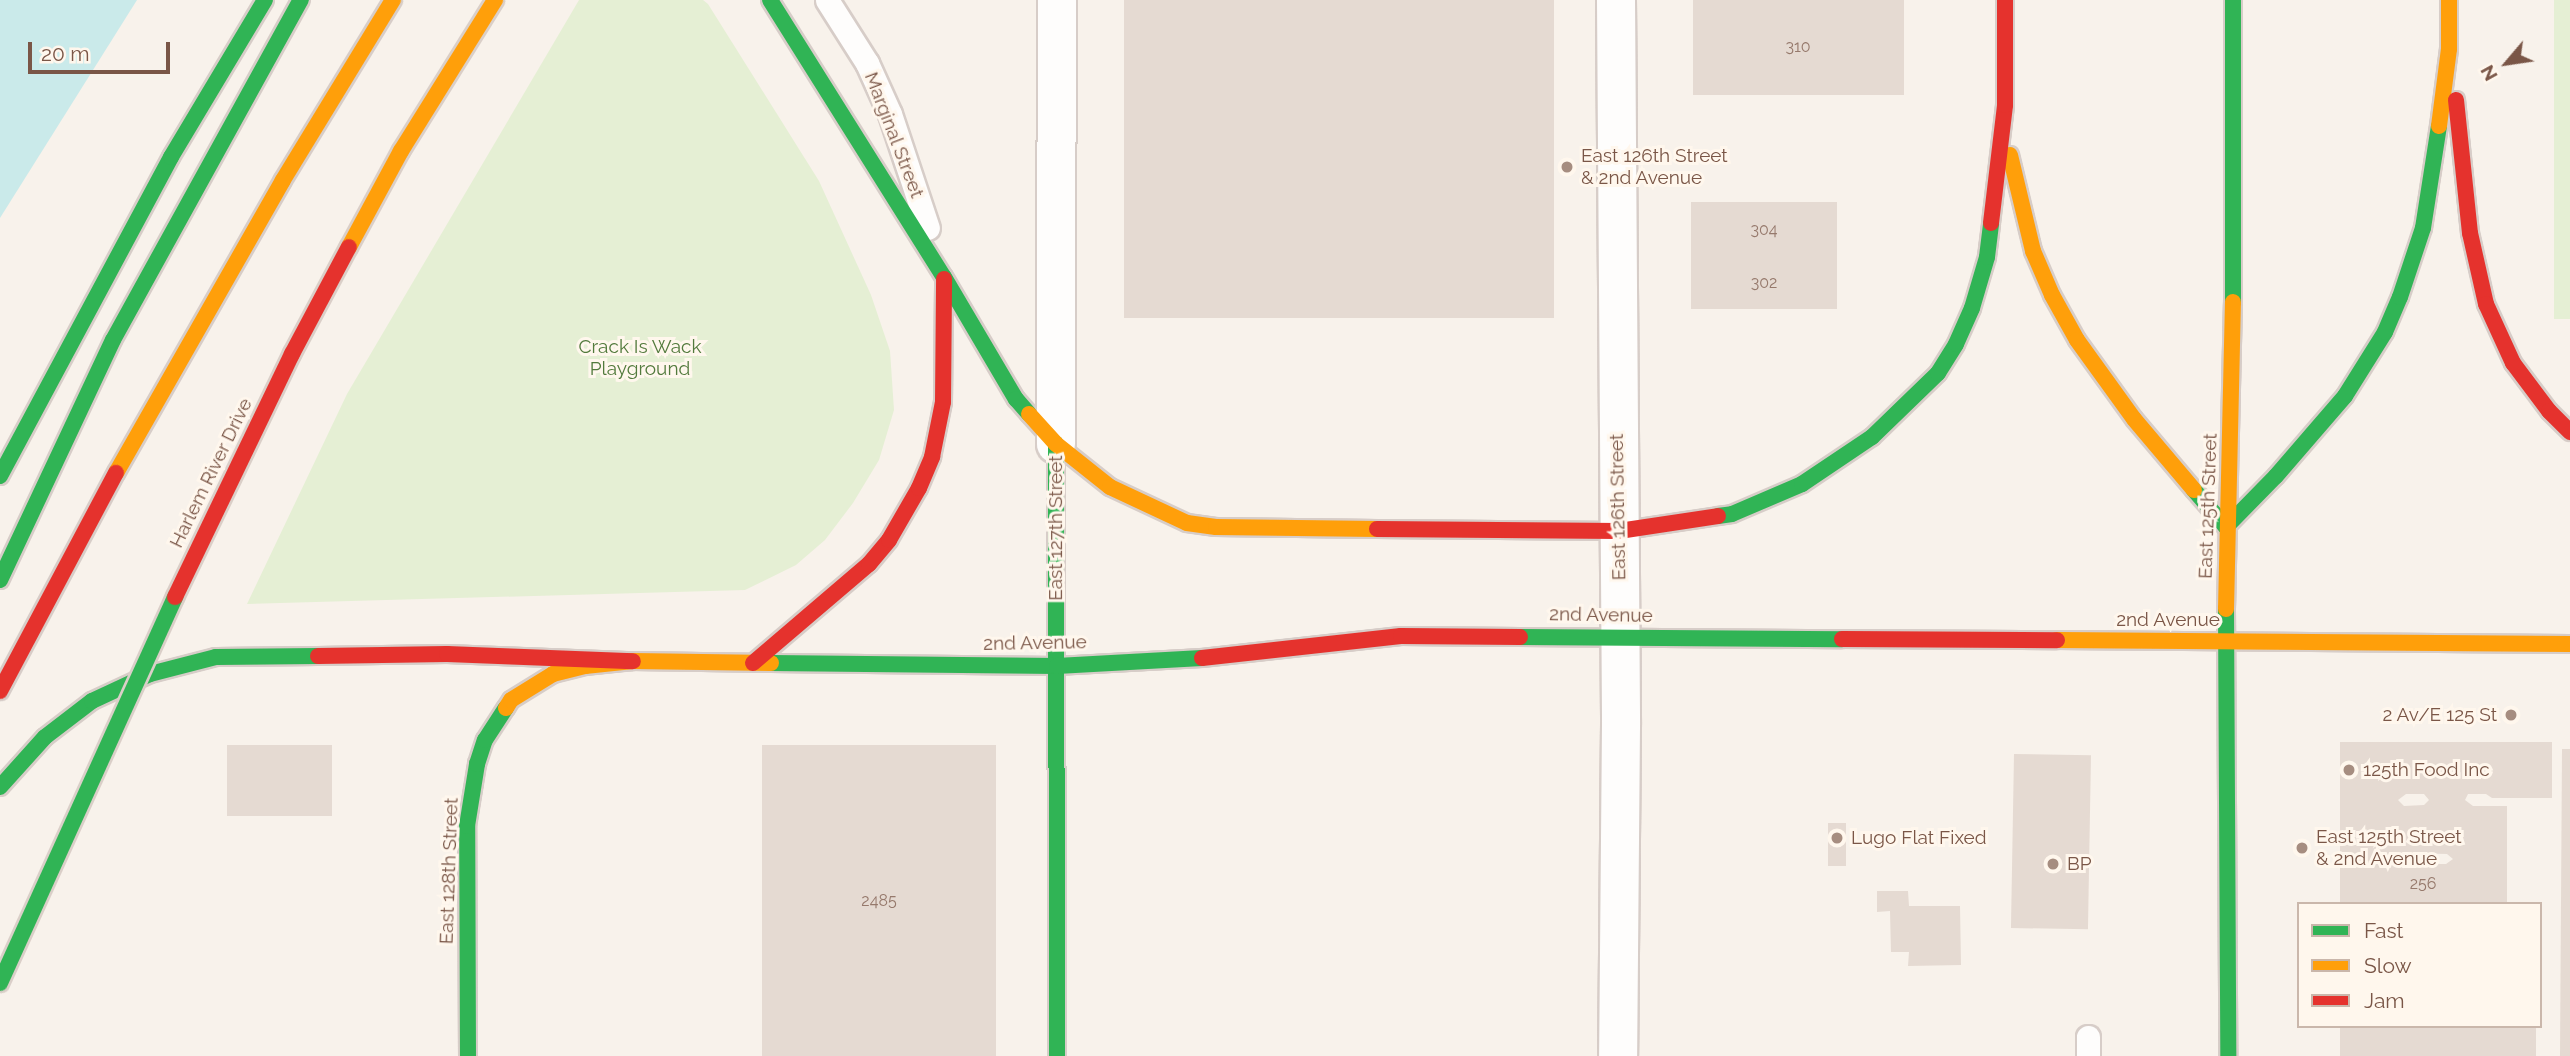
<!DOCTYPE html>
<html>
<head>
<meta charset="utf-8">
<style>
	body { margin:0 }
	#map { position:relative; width:2570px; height:1056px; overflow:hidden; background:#f8f2eb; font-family:Raleway,sans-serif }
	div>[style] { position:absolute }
	.green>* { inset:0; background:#e5efd4; transform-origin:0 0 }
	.water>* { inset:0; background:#caeaea }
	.building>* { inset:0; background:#e5dad2; transform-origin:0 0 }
	.roads { filter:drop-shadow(2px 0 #d7cdc8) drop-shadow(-2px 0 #d7cdc8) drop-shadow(0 2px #d7cdc8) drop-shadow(0 -2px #d7cdc8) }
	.lane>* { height:23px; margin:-11.5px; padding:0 11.5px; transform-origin:11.5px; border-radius:11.5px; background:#fefdfc }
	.street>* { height:38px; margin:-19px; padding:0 19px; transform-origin:19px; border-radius:19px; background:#fefdfc }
	.fast>* { height:16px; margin:-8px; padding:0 8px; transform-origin:8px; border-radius:8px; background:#30b455 }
	.slow>* { height:16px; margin:-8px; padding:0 8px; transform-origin:8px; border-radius:8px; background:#ff9f0a }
	.jam>* { height:16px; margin:-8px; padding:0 8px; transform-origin:8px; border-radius:8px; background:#e5322d }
	.bridges { filter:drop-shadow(2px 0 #dacfc8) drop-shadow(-2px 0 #dacfc8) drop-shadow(0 2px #dacfc8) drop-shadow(0 -2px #dacfc8) }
	.fast-bridge>* { height:16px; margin:-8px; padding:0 8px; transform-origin:8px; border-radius:8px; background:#30b455 }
	.slow-bridge>* { height:16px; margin:-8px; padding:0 8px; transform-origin:8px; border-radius:8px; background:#ff9f0a }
	.jam-bridge>* { height:16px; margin:-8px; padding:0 8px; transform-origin:8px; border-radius:8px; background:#e5322d }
	.dots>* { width:19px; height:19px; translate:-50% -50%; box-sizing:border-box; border:4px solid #fff7ed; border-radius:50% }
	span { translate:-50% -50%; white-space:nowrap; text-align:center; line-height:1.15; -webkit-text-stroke:6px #fff7ed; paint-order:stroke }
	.number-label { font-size:16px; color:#96796c }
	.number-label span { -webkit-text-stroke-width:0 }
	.street-label { font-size:19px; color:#7a5647 }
	.poi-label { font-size:19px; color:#7a5647 }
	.left { translate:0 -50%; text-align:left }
	.right { translate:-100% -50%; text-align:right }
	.park-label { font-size:19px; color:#527a3c }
	.legend { position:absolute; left:2297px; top:902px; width:245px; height:126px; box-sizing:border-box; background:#fff7ed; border:2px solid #cab7ab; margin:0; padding:9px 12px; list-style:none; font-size:21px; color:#7a5647 }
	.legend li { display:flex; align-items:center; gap:14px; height:35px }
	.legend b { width:35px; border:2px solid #cab7ab }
	.north { position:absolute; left:2472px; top:28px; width:70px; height:70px; -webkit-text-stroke:5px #fff7ed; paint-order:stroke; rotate:241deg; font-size:19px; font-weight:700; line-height:28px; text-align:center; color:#7a5647 }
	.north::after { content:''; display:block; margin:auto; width:24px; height:32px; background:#7a5647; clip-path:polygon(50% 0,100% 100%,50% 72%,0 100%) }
	.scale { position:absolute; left:28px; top:42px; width:142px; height:32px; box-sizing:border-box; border:4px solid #7a5647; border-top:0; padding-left:9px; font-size:21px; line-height:24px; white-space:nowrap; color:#7a5647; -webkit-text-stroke:5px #fff7ed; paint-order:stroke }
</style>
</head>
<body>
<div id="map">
	<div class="green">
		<div style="clip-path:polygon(579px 0,703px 0,708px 4px,819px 181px,871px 295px,890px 351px,894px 410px,879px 460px,853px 503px,825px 540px,796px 565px,745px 590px,247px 604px,347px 394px)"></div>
		<div style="left:2554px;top:0;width:16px;height:319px"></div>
	</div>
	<div class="water">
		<div style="clip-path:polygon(0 0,137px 0,0 218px)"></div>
	</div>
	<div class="building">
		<div style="left:1124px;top:0;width:430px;height:318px"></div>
		<div style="left:1693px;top:0;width:211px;height:95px"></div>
		<div style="left:1691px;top:202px;width:146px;height:107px"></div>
		<div style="clip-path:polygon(evenodd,2340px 742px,2552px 742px,2552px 798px,2492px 798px,2486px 794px,2468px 794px,2465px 800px,2473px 806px,2507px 806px,2507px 904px,2340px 904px,2340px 742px,2406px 794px,2424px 794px,2429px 800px,2424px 805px,2404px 806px,2398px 800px,2406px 794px,2340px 742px,2405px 853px,2447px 854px,2453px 859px,2446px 864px,2404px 864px,2398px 860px,2405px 853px)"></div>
		<div style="left:227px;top:745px;width:105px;height:71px"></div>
		<div style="left:762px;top:745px;width:234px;height:311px"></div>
		<div style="clip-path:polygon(2562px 749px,2570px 749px,2570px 1056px,2560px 1056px)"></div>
		<div style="left:2014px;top:754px;width:77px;height:174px;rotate:1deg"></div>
		<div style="left:1828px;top:823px;width:18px;height:43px"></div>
		<div style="clip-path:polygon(1877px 891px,1908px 891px,1909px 906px,1960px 906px,1961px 965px,1908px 966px,1909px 952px,1891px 952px,1890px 911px,1877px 912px)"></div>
		<div style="left:2340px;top:1026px;width:196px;height:30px"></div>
	</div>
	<div class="roads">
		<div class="lane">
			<div style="left:827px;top:0;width:75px;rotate:57.6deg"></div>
			<div style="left:867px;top:63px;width:56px;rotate:65.7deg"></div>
			<div style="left:890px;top:114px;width:120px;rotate:71.6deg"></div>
			<div style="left:2088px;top:1037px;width:19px;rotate:90deg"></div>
		</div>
		<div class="street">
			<div style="left:1616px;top:0;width:725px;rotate:89.6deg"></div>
			<div style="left:1621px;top:725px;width:331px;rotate:90.5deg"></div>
			<div style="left:1056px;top:444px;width:444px;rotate:-89.9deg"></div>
		</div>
		<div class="fast">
			<div style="left:770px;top:0;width:327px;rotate:57.9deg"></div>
			<div style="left:944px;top:277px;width:142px;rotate:59.5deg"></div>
			<div style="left:1016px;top:399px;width:20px;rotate:49deg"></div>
			<div style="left:2233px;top:0;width:302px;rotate:90deg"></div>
			<div style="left:1056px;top:444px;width:612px;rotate:89.91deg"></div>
			<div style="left:0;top:476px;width:362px;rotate:-61.8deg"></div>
			<div style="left:171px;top:157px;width:183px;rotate:-59.1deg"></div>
			<div style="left:2194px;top:490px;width:49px;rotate:49.1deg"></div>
			<div style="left:2226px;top:527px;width:71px;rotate:-45.6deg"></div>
			<div style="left:2276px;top:476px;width:106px;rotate:-49.2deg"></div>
			<div style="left:2345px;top:396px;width:75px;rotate:-58deg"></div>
			<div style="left:2385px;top:332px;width:38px;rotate:-67deg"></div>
			<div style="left:2400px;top:297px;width:73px;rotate:-71.6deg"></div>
			<div style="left:2423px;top:228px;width:103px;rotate:-81.1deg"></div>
			<div style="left:1718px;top:516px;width:14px;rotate:-8deg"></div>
			<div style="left:1732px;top:514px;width:76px;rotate:-23.2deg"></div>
			<div style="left:1802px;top:484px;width:84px;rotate:-33.9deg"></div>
			<div style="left:1872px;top:437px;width:92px;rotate:-44.1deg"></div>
			<div style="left:1938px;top:373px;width:34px;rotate:-58deg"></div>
			<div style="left:1956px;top:344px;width:39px;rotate:-66deg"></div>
			<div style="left:1972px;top:308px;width:53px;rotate:-73.6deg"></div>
			<div style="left:1987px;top:257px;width:34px;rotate:-83deg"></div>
			<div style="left:0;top:580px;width:265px;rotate:-64.8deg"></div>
			<div style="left:113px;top:340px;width:389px;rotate:-61.1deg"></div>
			<div style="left:2226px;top:609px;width:447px;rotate:89.7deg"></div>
			<div style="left:1520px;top:637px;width:322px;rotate:0.4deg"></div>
			<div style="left:771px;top:663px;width:286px;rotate:0.6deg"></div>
			<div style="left:1057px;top:666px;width:145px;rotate:-3.2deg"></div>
			<div style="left:0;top:787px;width:67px;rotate:-48deg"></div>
			<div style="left:45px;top:737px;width:59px;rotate:-37.5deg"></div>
			<div style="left:92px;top:701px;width:64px;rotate:-25deg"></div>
			<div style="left:150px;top:674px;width:68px;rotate:-14.4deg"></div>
			<div style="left:216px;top:657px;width:102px;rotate:-0.6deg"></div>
			<div style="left:468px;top:1056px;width:230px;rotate:-90.2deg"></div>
			<div style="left:467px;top:826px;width:63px;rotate:-80.8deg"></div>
			<div style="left:477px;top:764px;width:25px;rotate:-72deg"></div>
			<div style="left:485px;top:740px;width:38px;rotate:-57deg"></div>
		</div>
		<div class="slow">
			<div style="left:2439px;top:126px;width:78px;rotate:-82.6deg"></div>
			<div style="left:2449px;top:49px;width:49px;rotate:-90deg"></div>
			<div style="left:2010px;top:155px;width:99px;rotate:76.5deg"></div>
			<div style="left:2033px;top:251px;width:48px;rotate:66.6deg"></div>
			<div style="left:2052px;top:295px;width:51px;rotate:60.9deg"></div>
			<div style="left:2077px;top:340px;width:97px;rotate:54.2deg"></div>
			<div style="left:2134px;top:419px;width:93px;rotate:49.8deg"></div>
			<div style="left:1029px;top:414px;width:40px;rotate:48deg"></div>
			<div style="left:1056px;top:444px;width:69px;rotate:38.5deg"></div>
			<div style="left:1110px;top:487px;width:85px;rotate:25.1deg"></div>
			<div style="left:1187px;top:523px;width:29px;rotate:8deg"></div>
			<div style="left:1216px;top:527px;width:161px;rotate:0.7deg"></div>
			<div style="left:116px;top:473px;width:337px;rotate:-60.3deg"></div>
			<div style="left:283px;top:180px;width:211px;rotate:-58.6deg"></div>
			<div style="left:2226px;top:609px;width:307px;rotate:-88.7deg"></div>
			<div style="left:2057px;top:640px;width:513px;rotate:0.45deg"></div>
			<div style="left:506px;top:708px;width:9px;rotate:-58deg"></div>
			<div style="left:511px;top:700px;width:49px;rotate:-31.8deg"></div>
			<div style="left:553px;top:674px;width:33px;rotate:-14deg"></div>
			<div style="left:585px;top:666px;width:48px;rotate:-5.9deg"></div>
			<div style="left:633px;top:661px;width:138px;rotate:0.8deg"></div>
		</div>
		<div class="jam">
			<div style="left:2456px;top:100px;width:134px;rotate:84deg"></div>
			<div style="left:2470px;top:233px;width:73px;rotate:77.3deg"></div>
			<div style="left:2486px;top:304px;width:65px;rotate:65.4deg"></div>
			<div style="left:2513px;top:363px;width:60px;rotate:53.1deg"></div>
			<div style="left:2549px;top:411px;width:30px;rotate:45deg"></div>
			<div style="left:1991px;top:223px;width:119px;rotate:-83.2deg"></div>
			<div style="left:2005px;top:105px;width:105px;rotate:-90deg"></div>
			<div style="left:1377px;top:529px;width:242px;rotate:0.5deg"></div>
			<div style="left:1619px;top:531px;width:100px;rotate:-8.6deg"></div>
			<div style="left:1842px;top:639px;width:215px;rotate:0.3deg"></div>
			<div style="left:318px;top:656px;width:129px;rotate:-0.9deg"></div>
			<div style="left:447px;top:654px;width:186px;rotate:2.2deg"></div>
			<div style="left:1202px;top:658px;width:200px;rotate:-6.3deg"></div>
			<div style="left:1401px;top:636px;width:119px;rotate:0.5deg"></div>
			<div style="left:753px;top:663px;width:153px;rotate:-40.5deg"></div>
			<div style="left:869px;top:564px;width:31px;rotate:-50deg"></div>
			<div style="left:889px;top:540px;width:60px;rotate:-60deg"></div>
			<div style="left:919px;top:488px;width:34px;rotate:-67deg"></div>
			<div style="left:932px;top:457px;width:56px;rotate:-78.7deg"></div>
			<div style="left:943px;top:402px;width:123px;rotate:-89.5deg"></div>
			<div style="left:0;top:691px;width:247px;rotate:-62deg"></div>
		</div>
	</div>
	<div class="bridges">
		<div class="fast-bridge">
			<div style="left:0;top:983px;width:424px;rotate:-65.6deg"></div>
		</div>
		<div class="slow-bridge">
			<div style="left:349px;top:247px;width:109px;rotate:-61.6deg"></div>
			<div style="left:401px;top:151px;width:178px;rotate:-58.1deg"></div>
		</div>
		<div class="jam-bridge">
			<div style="left:175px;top:597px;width:270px;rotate:-64.3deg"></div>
			<div style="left:292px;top:354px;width:121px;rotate:-62deg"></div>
		</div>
	</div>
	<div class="dots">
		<div style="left:1567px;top:167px;background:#a68d80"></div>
		<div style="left:2511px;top:715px;background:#a68d80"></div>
		<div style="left:2349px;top:770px;background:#a68d80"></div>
		<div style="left:1837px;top:838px;background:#a68d80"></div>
		<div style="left:2302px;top:848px;background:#a68d80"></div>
		<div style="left:2053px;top:864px;background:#a68d80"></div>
	</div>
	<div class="number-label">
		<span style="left:1798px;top:47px">310</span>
		<span style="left:1764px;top:230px">304</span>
		<span style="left:1764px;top:283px">302</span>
		<span style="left:2423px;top:884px">256</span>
		<span style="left:879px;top:901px">2485</span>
	</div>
	<div class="street-label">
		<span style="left:894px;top:135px;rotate:69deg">Marginal Street</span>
		<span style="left:211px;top:473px;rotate:-64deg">Harlem River Drive</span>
		<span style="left:2208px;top:506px;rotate:-88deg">East 125th Street</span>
		<span style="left:1618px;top:507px;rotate:-91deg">East 126th Street</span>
		<span style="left:1056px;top:528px;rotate:-90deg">East 127th Street</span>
		<span style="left:1601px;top:615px;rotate:1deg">2nd Avenue</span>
		<span style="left:2168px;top:620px">2nd Avenue</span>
		<span style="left:1035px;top:643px;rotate:-1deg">2nd Avenue</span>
		<span style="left:449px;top:871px;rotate:-88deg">East 128th Street</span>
	</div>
	<div class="poi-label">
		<span class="left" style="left:1581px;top:167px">East 126th Street<br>&amp; 2nd Avenue</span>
		<span class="right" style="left:2497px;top:715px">2 Av/E 125 St</span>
		<span class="left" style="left:2363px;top:770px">125th Food Inc</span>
		<span class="left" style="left:2316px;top:848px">East 125th Street<br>&amp; 2nd Avenue</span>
		<span class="left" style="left:1851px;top:838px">Lugo Flat Fixed</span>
		<span class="left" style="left:2067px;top:864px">BP</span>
	</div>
	<div class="park-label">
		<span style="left:640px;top:358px">Crack Is Wack<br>Playground</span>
	</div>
	<ul class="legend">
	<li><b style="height:9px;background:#30b455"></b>Fast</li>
	<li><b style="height:9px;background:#ff9f0a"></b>Slow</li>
	<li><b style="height:9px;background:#e5322d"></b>Jam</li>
	</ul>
	<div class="north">N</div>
	<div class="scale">20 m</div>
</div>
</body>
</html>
